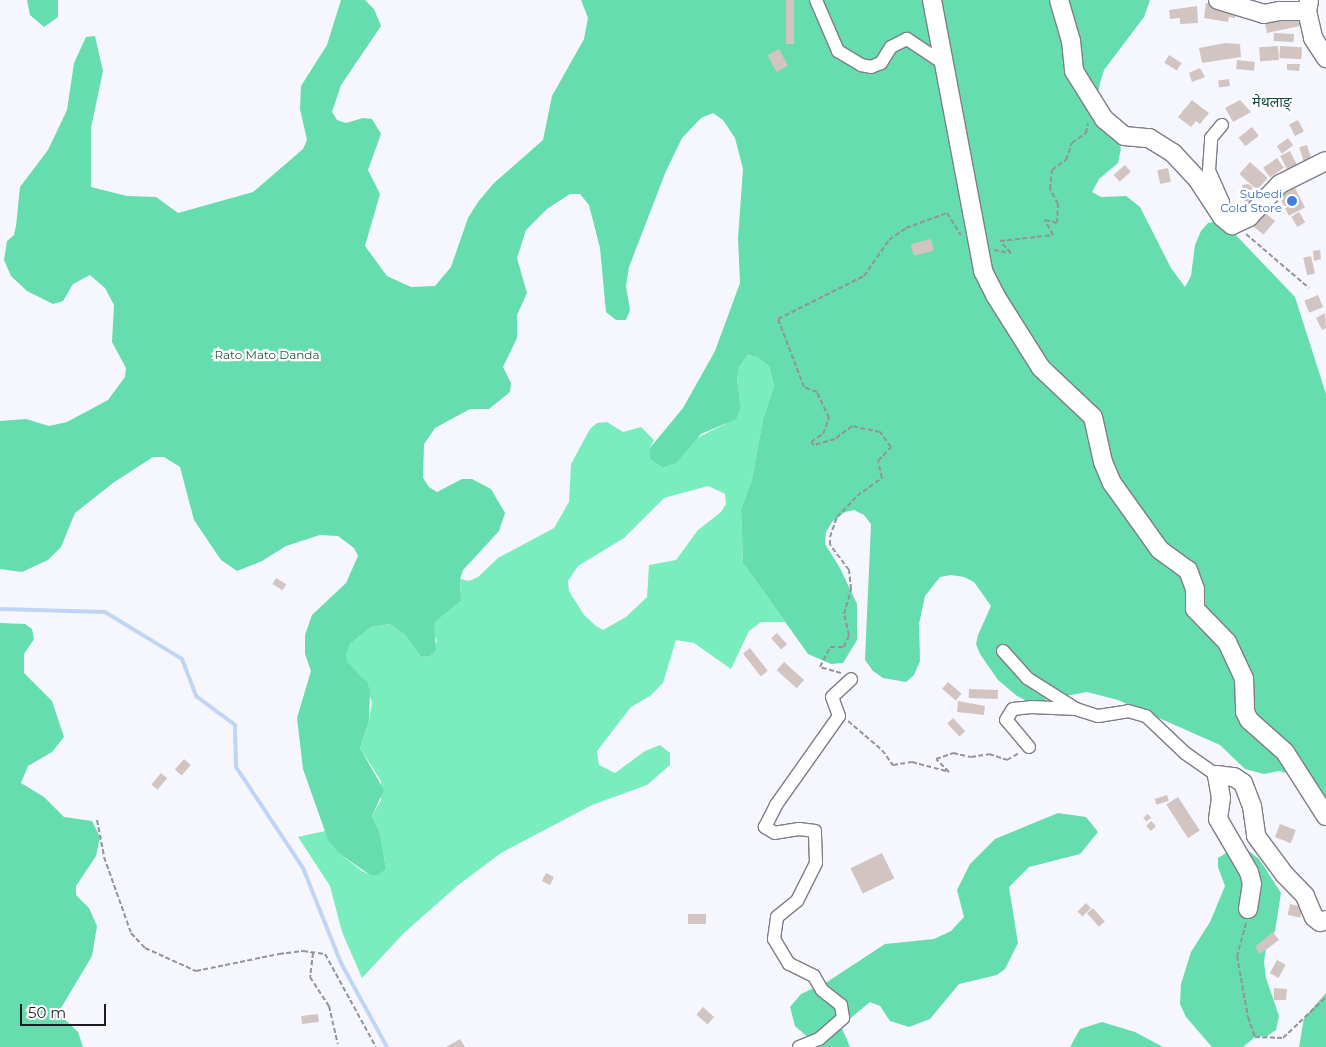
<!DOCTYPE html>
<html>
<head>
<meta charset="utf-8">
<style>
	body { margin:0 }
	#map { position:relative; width:1326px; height:1047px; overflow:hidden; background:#f6f6ff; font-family:Montserrat,"Noto Sans Devanagari",sans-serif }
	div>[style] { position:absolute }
	.green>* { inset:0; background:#7aedbf }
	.forest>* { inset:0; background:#65ddae }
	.stream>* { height:4px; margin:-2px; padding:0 2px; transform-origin:2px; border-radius:2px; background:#bfd5f6 }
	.building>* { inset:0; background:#d2c5c1; transform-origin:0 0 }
	.path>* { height:2px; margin-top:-1px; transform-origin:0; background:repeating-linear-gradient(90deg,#939399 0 5px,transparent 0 7.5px) }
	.roads { filter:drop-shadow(1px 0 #7d7d87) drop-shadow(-1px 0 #7d7d87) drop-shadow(0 1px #7d7d87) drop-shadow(0 -1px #7d7d87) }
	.street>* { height:12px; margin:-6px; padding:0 6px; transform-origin:6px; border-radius:6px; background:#fff }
	.secondary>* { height:18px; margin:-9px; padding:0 9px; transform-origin:9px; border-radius:9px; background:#fff }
	.dots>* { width:14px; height:14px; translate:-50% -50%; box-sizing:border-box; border:2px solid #fff; border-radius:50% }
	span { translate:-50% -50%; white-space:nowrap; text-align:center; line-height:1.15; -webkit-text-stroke:4.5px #fff; paint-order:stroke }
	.shop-label { font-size:12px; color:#366cbe }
	.right { translate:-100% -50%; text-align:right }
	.park-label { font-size:12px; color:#275845 }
	.neighbourhood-label { font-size:14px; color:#104a41 }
	.scale { position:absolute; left:20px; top:1004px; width:86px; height:22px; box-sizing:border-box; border:2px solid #1d1c20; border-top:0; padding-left:6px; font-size:15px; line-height:18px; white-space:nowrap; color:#1d1c20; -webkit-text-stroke:4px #fff; paint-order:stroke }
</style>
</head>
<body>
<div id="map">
	<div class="green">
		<div style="clip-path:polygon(evenodd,748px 355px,757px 357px,769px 366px,774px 386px,763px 419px,752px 479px,741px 509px,743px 563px,785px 622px,761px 622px,749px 631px,731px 669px,694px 643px,676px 640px,663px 683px,650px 696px,631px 707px,597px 751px,599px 765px,615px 773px,645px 751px,660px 745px,670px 753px,670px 765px,647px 785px,592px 805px,501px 853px,457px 886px,404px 933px,362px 978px,342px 932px,330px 886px,298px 837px,325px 831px,340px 854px,362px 871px,370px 875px,379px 875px,386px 869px,380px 833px,372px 816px,381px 800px,381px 781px,360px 748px,369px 721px,372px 702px,361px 676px,346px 662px,345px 653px,350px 644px,371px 627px,390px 624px,405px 635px,421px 657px,430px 656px,437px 641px,433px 632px,434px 623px,461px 601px,460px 579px,469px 581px,478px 577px,498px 558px,554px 528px,569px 502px,571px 464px,590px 429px,597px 423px,607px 422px,623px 432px,641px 427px,654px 440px,649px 449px,650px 459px,663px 468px,676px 463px,693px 440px,725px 424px,741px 407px,737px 379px,739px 367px,748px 355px,708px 486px,725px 494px,726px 504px,721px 512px,698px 530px,676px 560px,649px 565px,647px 597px,626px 617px,603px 630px,596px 626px,584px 615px,569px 591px,568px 581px,578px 566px,624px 538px,664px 498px,708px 486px)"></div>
	</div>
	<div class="forest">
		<div style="clip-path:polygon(27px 0,58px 0,58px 17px,44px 27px,30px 15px)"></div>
		<div style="clip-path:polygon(341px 0,365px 0,374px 9px,381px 26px,341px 85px,332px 112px,337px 120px,346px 123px,363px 118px,372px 119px,381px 134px,368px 170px,380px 194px,365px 246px,387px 276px,411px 287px,435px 286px,451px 267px,468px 218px,478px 202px,494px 183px,543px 140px,552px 96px,584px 39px,588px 18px,581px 0,1150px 0,1144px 17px,1104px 70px,1100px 83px,1097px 100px,1099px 111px,1121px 148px,1118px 163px,1099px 179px,1092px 192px,1101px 197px,1126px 196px,1140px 207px,1171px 268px,1185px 287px,1191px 276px,1195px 245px,1201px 231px,1208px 223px,1217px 221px,1232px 231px,1295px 297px,1326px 394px,1326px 802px,1310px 779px,1279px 771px,1264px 774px,1245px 769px,1220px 745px,1118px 700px,1087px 692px,1044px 700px,1027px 701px,1017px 696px,998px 680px,980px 654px,976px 644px,978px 635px,991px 606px,974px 582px,964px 577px,951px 575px,940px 577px,925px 596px,919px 624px,920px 661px,914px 675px,906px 682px,883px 678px,873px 671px,865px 660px,871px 524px,864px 515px,854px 510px,845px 512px,832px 522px,826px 532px,825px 544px,840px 568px,857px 604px,857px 640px,843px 663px,831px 664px,808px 654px,743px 563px,741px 509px,752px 479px,763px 419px,774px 386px,769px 366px,757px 357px,748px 355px,739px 367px,737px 379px,741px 407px,736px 419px,701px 434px,676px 463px,663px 468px,650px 459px,649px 449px,683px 408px,715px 351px,740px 283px,738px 238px,743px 169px,735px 138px,723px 120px,713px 113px,701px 118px,682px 138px,666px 171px,629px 267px,626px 286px,630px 310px,626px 320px,616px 320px,606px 312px,600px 248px,589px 205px,580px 194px,570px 194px,547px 209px,526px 230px,517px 258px,527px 293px,517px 315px,517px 338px,503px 367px,511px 383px,510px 392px,489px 409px,470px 409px,435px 428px,424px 444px,423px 478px,429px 487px,437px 492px,462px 479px,472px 479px,491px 489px,505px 513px,499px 531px,463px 570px,460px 579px,461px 601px,434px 623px,436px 650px,430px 656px,421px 657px,405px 635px,390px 624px,371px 627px,350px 644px,346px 653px,347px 662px,367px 682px,370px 691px,369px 721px,360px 748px,384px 790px,372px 816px,380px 833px,386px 869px,379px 875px,370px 875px,340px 854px,328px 840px,303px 769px,297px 718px,311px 671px,305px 654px,305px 635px,312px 615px,346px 583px,358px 556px,354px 548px,338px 536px,320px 535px,286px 546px,262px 561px,237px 571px,221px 560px,194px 520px,180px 467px,164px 457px,153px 457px,113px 483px,75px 513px,61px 547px,48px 560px,22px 572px,0 569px,0 421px,26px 419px,49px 426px,67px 422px,108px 400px,125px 377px,126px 368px,112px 342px,114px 305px,105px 288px,90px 275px,73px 284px,63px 301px,53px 304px,27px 291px,11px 276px,4px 260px,7px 241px,14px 235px,16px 226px,20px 187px,48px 150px,67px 110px,74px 63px,86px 37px,95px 36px,103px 71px,91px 128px,91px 187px,127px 196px,156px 197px,178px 213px,253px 192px,303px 149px,307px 140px,300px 109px,301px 86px,327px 45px)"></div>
		<div style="clip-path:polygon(0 623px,25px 624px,32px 629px,34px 639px,24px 654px,24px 673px,52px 701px,64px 737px,52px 752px,28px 766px,21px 783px,44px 797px,64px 817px,92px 821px,100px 837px,96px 856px,76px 886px,76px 895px,89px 908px,97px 926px,92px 956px,58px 1013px,78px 1032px,83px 1047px,0 1047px)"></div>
		<div style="clip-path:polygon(1058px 813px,1086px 817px,1098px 832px,1080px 854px,1029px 867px,1009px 887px,1018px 943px,1005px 969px,997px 975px,959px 984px,930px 1019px,909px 1027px,890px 1021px,880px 1006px,870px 1002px,841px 1026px,850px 1047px,819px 1047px,795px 1026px,790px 1007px,801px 994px,827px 982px,885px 944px,934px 939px,951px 931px,964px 917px,957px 890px,970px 864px,995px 839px)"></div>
		<div style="clip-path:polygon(1234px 848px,1245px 848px,1259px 859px,1281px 893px,1275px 931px,1266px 949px,1264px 962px,1266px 978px,1279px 1016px,1276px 1030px,1267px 1036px,1255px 1037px,1243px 1047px,1212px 1047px,1186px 1017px,1180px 1004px,1181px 984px,1191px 952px,1210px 922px,1225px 886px,1218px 867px,1218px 858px)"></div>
		<div style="clip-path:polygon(1326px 993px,1326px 1047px,1299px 1047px,1304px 1018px)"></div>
		<div style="clip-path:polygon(1102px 1022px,1135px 1032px,1163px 1047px,1070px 1047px,1080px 1029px)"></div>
	</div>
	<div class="stream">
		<div style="left:0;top:609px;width:105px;rotate:1.6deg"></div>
		<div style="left:105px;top:612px;width:90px;rotate:31.4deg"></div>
		<div style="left:182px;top:659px;width:40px;rotate:69deg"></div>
		<div style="left:196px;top:696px;width:49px;rotate:36.6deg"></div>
		<div style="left:235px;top:725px;width:42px;rotate:88.6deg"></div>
		<div style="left:236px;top:767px;width:121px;rotate:56.4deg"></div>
		<div style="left:303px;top:868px;width:102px;rotate:68.2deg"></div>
		<div style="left:341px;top:963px;width:96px;rotate:61.3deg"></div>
	</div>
	<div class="building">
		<div style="left:786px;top:0;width:8px;height:44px"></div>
		<div style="clip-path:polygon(1206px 3px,1232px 7px,1236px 11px,1235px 18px,1229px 17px,1228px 22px,1204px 18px)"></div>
		<div style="clip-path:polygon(1197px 6px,1198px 23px,1180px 24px,1180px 18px,1170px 19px,1169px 10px)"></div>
		<div style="clip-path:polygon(1298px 15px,1305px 25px,1267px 33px,1265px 24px)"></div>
		<div style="left:1274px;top:33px;width:20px;height:8px;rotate:3deg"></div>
		<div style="clip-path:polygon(1225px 43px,1240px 44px,1241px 57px,1202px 63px,1199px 48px)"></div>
		<div style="left:1278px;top:46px;width:14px;height:19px;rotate:86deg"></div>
		<div style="left:1280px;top:46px;width:22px;height:12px;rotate:3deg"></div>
		<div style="left:779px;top:49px;width:19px;height:13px;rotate:62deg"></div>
		<div style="left:1169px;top:55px;width:15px;height:9px;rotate:32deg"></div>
		<div style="left:1237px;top:60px;width:18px;height:9px;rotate:6deg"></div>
		<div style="clip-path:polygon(1287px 64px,1300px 64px,1299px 71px,1287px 70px)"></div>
		<div style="clip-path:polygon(1200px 68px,1205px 77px,1192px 82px,1189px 73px)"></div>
		<div style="left:1229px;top:79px;width:7px;height:11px;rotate:82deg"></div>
		<div style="clip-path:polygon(1192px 100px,1209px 113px,1200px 124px,1196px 121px,1191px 127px,1178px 117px)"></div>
		<div style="clip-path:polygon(1240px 100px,1251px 112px,1233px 122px,1225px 108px)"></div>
		<div style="left:1298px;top:120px;width:13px;height:10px;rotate:63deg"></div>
		<div style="left:1252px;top:127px;width:11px;height:17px;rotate:52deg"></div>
		<div style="left:1288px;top:138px;width:9px;height:14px;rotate:54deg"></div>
		<div style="left:1307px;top:145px;width:14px;height:8px;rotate:73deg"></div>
		<div style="left:1290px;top:151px;width:16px;height:11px;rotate:63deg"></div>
		<div style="left:1277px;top:158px;width:12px;height:17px;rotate:55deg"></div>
		<div style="left:1250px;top:162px;width:24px;height:16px;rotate:42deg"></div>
		<div style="left:1125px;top:165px;width:9px;height:15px;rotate:49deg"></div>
		<div style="left:1168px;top:168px;width:14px;height:11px;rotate:78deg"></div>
		<div style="clip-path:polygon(1248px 184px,1252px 187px,1254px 202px,1245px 203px,1242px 185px)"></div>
		<div style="left:1295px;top:188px;width:22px;height:18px;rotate:63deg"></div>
		<div style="left:1262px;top:210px;width:17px;height:18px;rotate:40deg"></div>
		<div style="left:1299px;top:212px;width:12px;height:9px;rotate:59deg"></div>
		<div style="left:931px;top:239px;width:12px;height:21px;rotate:76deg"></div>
		<div style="clip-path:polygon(1320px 250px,1321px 259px,1314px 261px,1313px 251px)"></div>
		<div style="left:1311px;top:256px;width:18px;height:8px;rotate:77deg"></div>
		<div style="left:1318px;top:295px;width:13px;height:15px;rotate:67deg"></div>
		<div style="clip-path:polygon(1325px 313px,1326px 328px,1322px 330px,1316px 318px)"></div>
		<div style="left:276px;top:578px;width:12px;height:7px;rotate:31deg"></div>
		<div style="left:777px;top:633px;width:15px;height:8px;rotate:48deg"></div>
		<div style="left:750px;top:648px;width:29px;height:9px;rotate:52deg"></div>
		<div style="left:784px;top:662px;width:27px;height:11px;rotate:42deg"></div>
		<div style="left:948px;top:682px;width:18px;height:9px;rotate:41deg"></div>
		<div style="left:969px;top:689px;width:29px;height:9px;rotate:2deg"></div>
		<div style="clip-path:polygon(958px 701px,985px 706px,984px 715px,957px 712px)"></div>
		<div style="left:953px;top:718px;width:18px;height:8px;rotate:47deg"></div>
		<div style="left:184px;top:759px;width:9px;height:14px;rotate:41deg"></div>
		<div style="left:161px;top:773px;width:8px;height:15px;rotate:40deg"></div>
		<div style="left:1167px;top:795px;width:6px;height:13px;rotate:72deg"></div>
		<div style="left:1178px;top:797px;width:40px;height:14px;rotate:57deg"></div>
		<div style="left:1148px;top:814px;width:5px;height:6px;rotate:53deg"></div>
		<div style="left:1151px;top:821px;width:7px;height:7px;rotate:45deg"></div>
		<div style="left:1280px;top:824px;width:17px;height:14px;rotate:21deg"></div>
		<div style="left:882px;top:853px;width:28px;height:35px;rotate:64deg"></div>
		<div style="left:546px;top:873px;width:9px;height:9px;rotate:27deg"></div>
		<div style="left:1086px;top:903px;width:7px;height:12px;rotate:45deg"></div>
		<div style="left:1290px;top:904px;width:13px;height:11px;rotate:13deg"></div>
		<div style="left:1093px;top:908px;width:18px;height:8px;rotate:49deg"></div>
		<div style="left:688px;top:914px;width:18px;height:10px"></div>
		<div style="clip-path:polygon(1273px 932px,1279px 940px,1260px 954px,1255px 947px)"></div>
		<div style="left:1277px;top:960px;width:10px;height:15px;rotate:29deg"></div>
		<div style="clip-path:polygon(1274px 988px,1287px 989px,1286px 1000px,1274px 1000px)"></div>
		<div style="left:703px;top:1007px;width:15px;height:10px;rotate:42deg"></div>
		<div style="left:318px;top:1014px;width:8px;height:17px;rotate:83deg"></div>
		<div style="clip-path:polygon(460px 1039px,465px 1047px,446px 1047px)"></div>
	</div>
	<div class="path">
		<div style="left:1246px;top:234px;width:83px;rotate:40.6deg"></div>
		<div style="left:994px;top:250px;width:17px;rotate:10deg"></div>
		<div style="left:1011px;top:253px;width:16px;rotate:-133deg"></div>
		<div style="left:1000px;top:241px;width:53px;rotate:-6.5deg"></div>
		<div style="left:1053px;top:235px;width:17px;rotate:-118deg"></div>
		<div style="left:1045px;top:220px;width:12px;rotate:14deg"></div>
		<div style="left:1057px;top:223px;width:19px;rotate:-87deg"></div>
		<div style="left:1058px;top:204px;width:17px;rotate:-118deg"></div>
		<div style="left:1050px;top:189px;width:19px;rotate:-84deg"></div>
		<div style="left:1052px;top:170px;width:17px;rotate:-36deg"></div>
		<div style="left:1066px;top:160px;width:18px;rotate:-71deg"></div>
		<div style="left:1072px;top:143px;width:17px;rotate:-36deg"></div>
		<div style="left:1086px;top:133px;width:10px;rotate:-79deg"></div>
		<div style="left:841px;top:673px;width:22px;rotate:-164deg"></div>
		<div style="left:820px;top:667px;width:22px;rotate:-63deg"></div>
		<div style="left:830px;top:647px;width:14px"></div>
		<div style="left:844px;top:647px;width:13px;rotate:-67deg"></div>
		<div style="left:849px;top:635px;width:22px;rotate:-103deg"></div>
		<div style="left:844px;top:614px;width:26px;rotate:-74deg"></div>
		<div style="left:851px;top:589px;width:19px;rotate:-96deg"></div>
		<div style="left:849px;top:570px;width:31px;rotate:-127deg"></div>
		<div style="left:830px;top:545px;width:8px;rotate:-90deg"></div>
		<div style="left:830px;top:537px;width:21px;rotate:-71deg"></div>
		<div style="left:837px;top:517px;width:29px;rotate:-46deg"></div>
		<div style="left:857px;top:496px;width:31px;rotate:-36deg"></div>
		<div style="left:882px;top:478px;width:17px;rotate:-103deg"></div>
		<div style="left:878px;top:461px;width:19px;rotate:-47deg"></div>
		<div style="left:891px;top:447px;width:19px;rotate:-126deg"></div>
		<div style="left:880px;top:432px;width:29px;rotate:-168deg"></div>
		<div style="left:852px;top:426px;width:21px;rotate:143deg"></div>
		<div style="left:835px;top:439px;width:22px;rotate:164deg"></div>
		<div style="left:814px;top:445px;width:4px;rotate:-135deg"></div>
		<div style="left:811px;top:442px;width:14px;rotate:-34deg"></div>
		<div style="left:823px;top:434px;width:17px;rotate:-69deg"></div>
		<div style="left:829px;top:418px;width:29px;rotate:-115deg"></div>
		<div style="left:817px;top:392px;width:14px;rotate:-159deg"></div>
		<div style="left:804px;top:387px;width:73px;rotate:-110.9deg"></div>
		<div style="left:778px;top:319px;width:96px;rotate:-26.6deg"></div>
		<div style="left:864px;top:276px;width:44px;rotate:-55.2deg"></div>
		<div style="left:889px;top:240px;width:21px;rotate:-35deg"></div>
		<div style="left:906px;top:228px;width:44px;rotate:-20.1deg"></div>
		<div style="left:947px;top:213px;width:26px;rotate:58deg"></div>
		<div style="left:848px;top:721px;width:45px;rotate:40.5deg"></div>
		<div style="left:882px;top:750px;width:19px;rotate:54deg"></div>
		<div style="left:893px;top:765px;width:19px;rotate:-9deg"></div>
		<div style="left:912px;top:762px;width:38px;rotate:15deg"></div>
		<div style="left:949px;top:772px;width:18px;rotate:-135deg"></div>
		<div style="left:936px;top:759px;width:18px;rotate:-19deg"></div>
		<div style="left:953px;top:753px;width:18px;rotate:13deg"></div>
		<div style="left:971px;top:757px;width:18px;rotate:-9deg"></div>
		<div style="left:989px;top:754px;width:19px;rotate:18deg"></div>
		<div style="left:1007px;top:760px;width:14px;rotate:-30deg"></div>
		<div style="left:97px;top:820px;width:38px;rotate:79deg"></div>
		<div style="left:104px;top:857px;width:81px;rotate:70.4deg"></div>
		<div style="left:131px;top:933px;width:21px;rotate:47deg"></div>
		<div style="left:145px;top:948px;width:56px;rotate:24.3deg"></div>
		<div style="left:196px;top:971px;width:85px;rotate:-11.6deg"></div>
		<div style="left:279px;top:954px;width:24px;rotate:-7deg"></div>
		<div style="left:303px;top:951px;width:22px;rotate:8deg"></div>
		<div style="left:325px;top:954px;width:106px;rotate:61.3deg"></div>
		<div style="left:1246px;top:923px;width:34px;rotate:105deg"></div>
		<div style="left:1237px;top:956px;width:62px;rotate:79.8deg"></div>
		<div style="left:1248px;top:1017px;width:21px;rotate:71deg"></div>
		<div style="left:1255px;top:1037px;width:28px;rotate:2deg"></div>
		<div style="left:1283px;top:1038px;width:59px;rotate:-43.6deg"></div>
		<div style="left:313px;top:953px;width:24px;rotate:97deg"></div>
		<div style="left:310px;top:977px;width:35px;rotate:57deg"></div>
		<div style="left:329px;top:1006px;width:39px;rotate:77deg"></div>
	</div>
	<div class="roads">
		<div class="street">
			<div style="left:816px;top:0;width:56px;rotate:66.7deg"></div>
			<div style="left:838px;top:51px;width:27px;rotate:31deg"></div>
			<div style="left:861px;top:65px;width:10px;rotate:11deg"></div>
			<div style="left:871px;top:67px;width:11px;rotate:-22deg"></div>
			<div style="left:881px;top:63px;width:19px;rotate:-58deg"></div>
			<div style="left:891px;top:47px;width:18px;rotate:-27deg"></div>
			<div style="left:907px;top:39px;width:43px;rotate:33.7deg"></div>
			<div style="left:1222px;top:217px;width:15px;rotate:-86deg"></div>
			<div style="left:1223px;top:202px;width:35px;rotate:-114deg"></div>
			<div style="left:1209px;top:170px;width:32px;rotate:-86deg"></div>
			<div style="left:1211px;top:138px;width:17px;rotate:-50deg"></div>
			<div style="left:1003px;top:651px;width:36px;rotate:48deg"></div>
			<div style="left:1027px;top:678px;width:58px;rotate:32.3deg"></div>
			<div style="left:1029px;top:747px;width:35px;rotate:-130deg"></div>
			<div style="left:1006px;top:720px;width:13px;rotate:-58deg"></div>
			<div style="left:1013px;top:709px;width:18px;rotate:-6deg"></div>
			<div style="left:1031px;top:707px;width:45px;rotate:2.5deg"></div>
			<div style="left:1076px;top:709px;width:23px;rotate:18deg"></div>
			<div style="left:1098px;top:716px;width:30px;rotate:-9deg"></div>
			<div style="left:1128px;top:711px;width:19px;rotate:16deg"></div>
			<div style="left:1146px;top:716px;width:54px;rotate:43.5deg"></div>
			<div style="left:1185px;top:753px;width:39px;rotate:35deg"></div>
			<div style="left:799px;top:1047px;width:22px;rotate:-22deg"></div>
			<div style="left:819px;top:1039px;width:32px;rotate:-41deg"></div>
			<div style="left:843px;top:1018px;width:13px;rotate:-99deg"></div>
			<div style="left:841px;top:1005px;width:24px;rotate:-142deg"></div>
			<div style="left:822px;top:990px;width:16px;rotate:-120deg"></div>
			<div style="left:814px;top:976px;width:28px;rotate:-154deg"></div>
			<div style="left:789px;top:964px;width:29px;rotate:-121deg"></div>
			<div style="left:774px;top:939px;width:22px;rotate:-82deg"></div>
			<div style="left:777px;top:917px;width:26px;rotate:-39deg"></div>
			<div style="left:797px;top:901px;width:42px;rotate:-63.4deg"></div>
			<div style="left:816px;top:863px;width:32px;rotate:-92deg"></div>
			<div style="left:815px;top:831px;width:16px;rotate:-173deg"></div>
			<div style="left:799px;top:829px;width:24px;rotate:171deg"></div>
			<div style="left:775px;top:833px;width:12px;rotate:-149deg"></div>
			<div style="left:765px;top:827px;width:25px;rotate:-63deg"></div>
			<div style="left:776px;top:805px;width:109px;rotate:-54.7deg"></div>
			<div style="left:839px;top:716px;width:20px;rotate:-110deg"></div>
			<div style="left:832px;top:697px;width:26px;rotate:-43deg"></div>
		</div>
		<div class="secondary">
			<div style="left:932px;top:0;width:276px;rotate:79.3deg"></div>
			<div style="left:983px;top:271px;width:27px;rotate:63deg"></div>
			<div style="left:995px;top:295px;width:86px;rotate:57.8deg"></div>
			<div style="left:1041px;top:368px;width:71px;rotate:43.3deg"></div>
			<div style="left:1093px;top:417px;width:46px;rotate:77.5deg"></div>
			<div style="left:1103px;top:462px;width:23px;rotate:67deg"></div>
			<div style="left:1112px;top:483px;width:82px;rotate:54.4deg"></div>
			<div style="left:1160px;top:550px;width:34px;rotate:36deg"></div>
			<div style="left:1188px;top:570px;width:20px;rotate:70deg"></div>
			<div style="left:1195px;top:589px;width:20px;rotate:90deg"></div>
			<div style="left:1195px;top:609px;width:46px;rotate:45.9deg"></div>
			<div style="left:1227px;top:642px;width:40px;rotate:65deg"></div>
			<div style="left:1244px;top:678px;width:34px;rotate:88deg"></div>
			<div style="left:1245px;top:712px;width:9px;rotate:63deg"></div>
			<div style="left:1249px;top:720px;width:48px;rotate:41.6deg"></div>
			<div style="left:1285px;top:752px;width:76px;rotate:57.4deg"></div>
			<div style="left:1059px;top:0;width:43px;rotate:73.7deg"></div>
			<div style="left:1071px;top:41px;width:30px;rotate:84deg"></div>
			<div style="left:1074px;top:71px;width:57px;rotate:58deg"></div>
			<div style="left:1104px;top:119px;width:26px;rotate:40deg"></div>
			<div style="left:1124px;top:136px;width:25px;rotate:5deg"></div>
			<div style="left:1149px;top:138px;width:28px;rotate:32deg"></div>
			<div style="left:1173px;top:153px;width:37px;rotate:47deg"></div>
			<div style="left:1198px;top:180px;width:44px;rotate:57deg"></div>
			<div style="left:1222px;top:217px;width:13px;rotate:39deg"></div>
			<div style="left:1232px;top:225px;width:19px;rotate:-25deg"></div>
			<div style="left:1249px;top:217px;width:45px;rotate:-46.8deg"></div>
			<div style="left:1280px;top:184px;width:51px;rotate:-26.6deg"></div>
			<div style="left:1218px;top:0;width:48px;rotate:16.9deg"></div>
			<div style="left:1264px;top:14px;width:15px;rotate:-11deg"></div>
			<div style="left:1279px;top:11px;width:28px"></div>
			<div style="left:1309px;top:1px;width:10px;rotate:101deg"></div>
			<div style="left:1307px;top:11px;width:28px;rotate:77deg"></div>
			<div style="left:1313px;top:38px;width:24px;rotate:57deg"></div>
			<div style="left:1248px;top:909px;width:25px;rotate:-81deg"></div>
			<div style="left:1252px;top:884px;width:12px;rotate:-104deg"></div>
			<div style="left:1249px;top:872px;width:61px;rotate:-120.3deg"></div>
			<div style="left:1218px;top:819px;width:21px;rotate:-82deg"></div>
			<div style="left:1221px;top:798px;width:23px;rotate:-100deg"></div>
			<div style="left:1217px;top:775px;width:17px;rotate:7deg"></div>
			<div style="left:1234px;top:777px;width:11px;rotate:34deg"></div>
			<div style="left:1243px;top:783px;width:25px;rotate:69deg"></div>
			<div style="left:1252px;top:806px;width:30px;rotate:82deg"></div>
			<div style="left:1256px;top:836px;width:49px;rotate:53.4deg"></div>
			<div style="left:1285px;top:875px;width:29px;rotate:46deg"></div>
			<div style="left:1305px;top:896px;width:23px;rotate:67deg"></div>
			<div style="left:1314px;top:917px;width:8px;rotate:40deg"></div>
			<div style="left:1320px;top:922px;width:6px;rotate:-18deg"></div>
		</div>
	</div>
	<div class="dots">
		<div style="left:1292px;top:201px;background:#3f7fe0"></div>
	</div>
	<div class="shop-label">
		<span class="right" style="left:1282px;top:201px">Subedi<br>Cold Store</span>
	</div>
	<div class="park-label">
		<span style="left:267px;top:355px">Rato Mato Danda</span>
	</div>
	<div class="neighbourhood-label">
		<span style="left:1272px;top:102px">मेथलाङ्</span>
	</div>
	<div class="scale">50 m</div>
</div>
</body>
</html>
